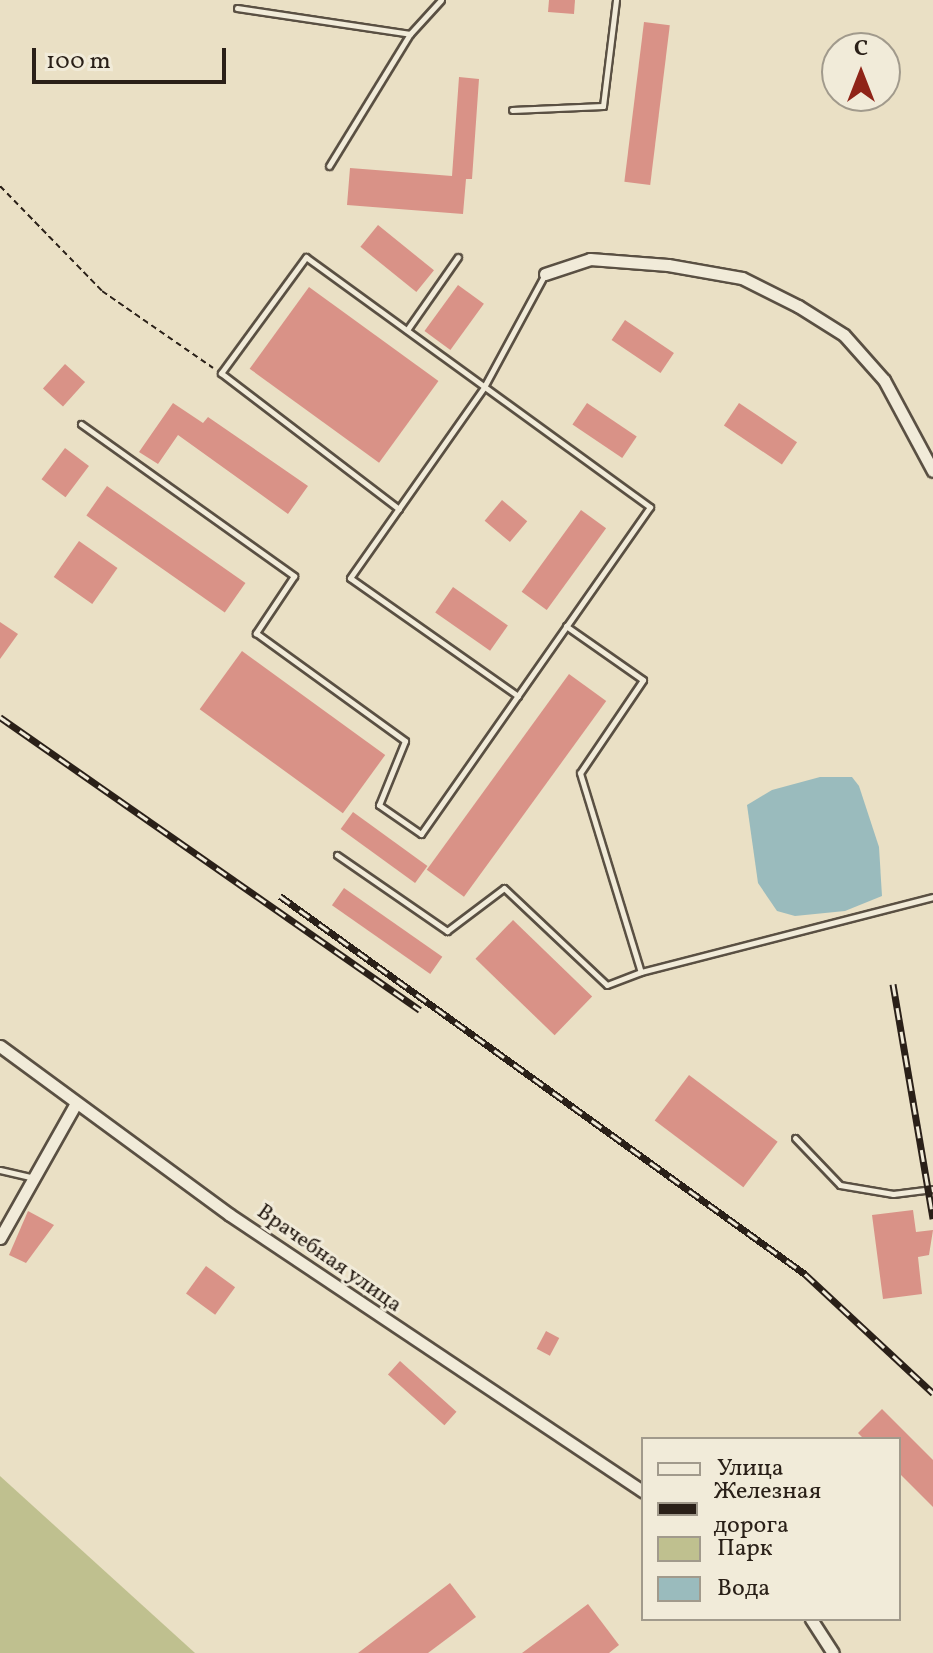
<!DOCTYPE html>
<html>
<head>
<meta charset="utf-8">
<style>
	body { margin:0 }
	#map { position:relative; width:933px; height:1653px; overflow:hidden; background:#eae0c5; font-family:Vollkorn,serif }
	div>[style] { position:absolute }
	.green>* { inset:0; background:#bfc08f }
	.water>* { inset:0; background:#9abbbd }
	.building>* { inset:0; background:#d99287; transform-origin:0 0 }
	.path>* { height:2px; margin-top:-1px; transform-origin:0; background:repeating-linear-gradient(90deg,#2a2018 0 6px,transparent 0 10px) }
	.roads { filter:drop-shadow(2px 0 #5a5043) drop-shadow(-2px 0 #5a5043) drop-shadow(0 2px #5a5043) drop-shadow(0 -2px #5a5043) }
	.lane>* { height:5px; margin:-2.5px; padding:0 2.5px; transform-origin:2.5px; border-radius:2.5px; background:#f1ebd9 }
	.street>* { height:11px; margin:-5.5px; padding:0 5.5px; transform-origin:5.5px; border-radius:5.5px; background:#f1ebd9 }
	.rail>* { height:7px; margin-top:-3.5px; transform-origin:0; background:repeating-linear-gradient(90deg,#f1ebd9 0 12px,#2a2018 0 24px); box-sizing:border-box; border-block:2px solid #2a2018 }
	span { translate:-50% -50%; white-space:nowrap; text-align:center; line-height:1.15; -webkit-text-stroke:6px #f1ebd9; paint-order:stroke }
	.street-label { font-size:22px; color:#2a2018 }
	.legend { position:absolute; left:641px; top:1437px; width:260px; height:184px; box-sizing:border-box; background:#f1ebd9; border:2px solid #a19a8c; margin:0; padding:10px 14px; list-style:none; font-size:24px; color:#2a2018 }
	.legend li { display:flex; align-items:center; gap:16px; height:40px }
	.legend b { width:40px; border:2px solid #a19a8c }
	.north { position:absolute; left:821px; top:32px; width:80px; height:80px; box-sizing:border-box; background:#f1ebd9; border:2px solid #a19a8c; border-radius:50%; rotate:0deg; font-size:22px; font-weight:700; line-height:32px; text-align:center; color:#2a2018 }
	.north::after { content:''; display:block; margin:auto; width:28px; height:36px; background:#8f2418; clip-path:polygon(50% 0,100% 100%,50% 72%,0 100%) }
	.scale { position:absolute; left:32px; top:48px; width:194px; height:36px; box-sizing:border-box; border:4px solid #2a2018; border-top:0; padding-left:10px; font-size:24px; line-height:28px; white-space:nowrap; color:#2a2018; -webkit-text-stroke:6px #f1ebd9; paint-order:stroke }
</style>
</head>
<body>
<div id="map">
	<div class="green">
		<div style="clip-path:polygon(0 1476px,195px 1653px,0 1653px)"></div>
	</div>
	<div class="water">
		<div style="clip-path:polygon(820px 777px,852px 777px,859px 786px,879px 847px,882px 896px,845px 911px,795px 916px,777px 911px,758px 883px,747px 805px,772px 790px)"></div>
	</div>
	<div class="building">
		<div style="clip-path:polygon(549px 0,575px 0,574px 14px,548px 12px)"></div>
		<div style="left:644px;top:22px;width:26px;height:161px;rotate:7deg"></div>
		<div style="clip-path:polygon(459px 77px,479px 79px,472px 179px,466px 179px,463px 214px,347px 205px,350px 168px,452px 176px)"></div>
		<div style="left:378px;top:225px;width:72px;height:28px;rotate:39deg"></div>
		<div style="left:458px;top:285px;width:32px;height:57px;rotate:36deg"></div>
		<div style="left:309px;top:287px;width:160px;height:101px;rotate:36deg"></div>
		<div style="left:625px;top:320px;width:59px;height:24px;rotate:34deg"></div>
		<div style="left:65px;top:364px;width:27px;height:33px;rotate:42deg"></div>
		<div style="clip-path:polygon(173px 403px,203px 423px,208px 417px,308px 486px,288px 514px,178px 435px,158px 464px,139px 452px)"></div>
		<div style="left:587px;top:403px;width:60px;height:26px;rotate:34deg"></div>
		<div style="left:739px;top:403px;width:70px;height:27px;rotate:34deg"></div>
		<div style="left:65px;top:448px;width:30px;height:39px;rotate:37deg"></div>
		<div style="left:107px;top:486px;width:169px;height:36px;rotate:35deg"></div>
		<div style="left:502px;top:500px;width:33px;height:27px;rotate:40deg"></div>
		<div style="left:581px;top:510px;width:31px;height:101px;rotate:36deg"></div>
		<div style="left:79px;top:541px;width:47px;height:44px;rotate:35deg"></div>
		<div style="left:453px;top:587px;width:67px;height:31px;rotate:35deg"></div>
		<div style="clip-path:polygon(0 622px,18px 634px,0 659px)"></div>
		<div style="left:242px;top:651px;width:177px;height:72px;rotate:36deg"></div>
		<div style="left:569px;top:674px;width:46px;height:242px;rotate:36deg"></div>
		<div style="left:353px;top:812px;width:92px;height:21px;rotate:36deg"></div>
		<div style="left:344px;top:888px;width:120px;height:21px;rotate:35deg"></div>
		<div style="left:513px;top:920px;width:110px;height:54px;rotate:44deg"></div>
		<div style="left:689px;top:1075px;width:111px;height:57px;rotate:37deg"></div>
		<div style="clip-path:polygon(913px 1210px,916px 1232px,933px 1230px,929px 1255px,918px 1257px,922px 1294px,883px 1299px,872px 1215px)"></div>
		<div style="clip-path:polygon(28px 1211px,54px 1225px,26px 1263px,9px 1255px)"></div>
		<div style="left:206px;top:1266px;width:36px;height:34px;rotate:36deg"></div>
		<div style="left:546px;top:1331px;width:15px;height:20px;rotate:28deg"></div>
		<div style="left:400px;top:1361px;width:76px;height:18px;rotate:42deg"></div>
		<div style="clip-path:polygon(882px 1409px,933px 1460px,933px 1507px,899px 1473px,899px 1439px,864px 1439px,858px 1433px)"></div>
		<div style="clip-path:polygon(450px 1583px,476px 1617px,428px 1653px,358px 1653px)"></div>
		<div style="clip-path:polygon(588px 1604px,619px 1645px,609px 1653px,522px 1653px)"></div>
	</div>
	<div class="path">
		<div style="left:0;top:186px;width:146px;rotate:45.8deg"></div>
		<div style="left:102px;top:291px;width:135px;rotate:34.7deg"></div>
	</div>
	<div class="roads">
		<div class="lane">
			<div style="left:237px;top:8px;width:175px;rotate:8.5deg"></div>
			<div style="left:410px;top:34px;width:46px;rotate:-47.6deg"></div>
			<div style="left:512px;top:110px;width:91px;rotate:-2.5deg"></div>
			<div style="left:603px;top:106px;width:107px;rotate:-83deg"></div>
			<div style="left:329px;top:166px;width:155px;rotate:-58.5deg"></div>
			<div style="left:407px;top:330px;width:89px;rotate:-55.1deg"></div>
			<div style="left:81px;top:424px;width:262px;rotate:35.5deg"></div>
			<div style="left:294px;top:576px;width:69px;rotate:123.7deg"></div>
			<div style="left:256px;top:633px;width:184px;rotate:35.9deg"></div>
			<div style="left:405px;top:741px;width:69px;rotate:112.1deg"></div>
			<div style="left:379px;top:805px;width:51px;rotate:34.6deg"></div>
			<div style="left:421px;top:834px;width:399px;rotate:-55deg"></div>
			<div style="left:650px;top:507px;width:425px;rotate:-144deg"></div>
			<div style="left:306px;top:257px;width:144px;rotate:126.2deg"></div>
			<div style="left:221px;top:373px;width:224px;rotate:37.4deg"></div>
			<div style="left:566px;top:626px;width:94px;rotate:35deg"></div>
			<div style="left:643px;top:680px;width:112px;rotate:124.1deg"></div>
			<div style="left:580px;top:773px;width:208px;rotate:73deg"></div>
			<div style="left:641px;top:972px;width:301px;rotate:-14.4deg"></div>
			<div style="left:518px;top:696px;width:205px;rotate:-144.9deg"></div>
			<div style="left:350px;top:578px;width:233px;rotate:-54.9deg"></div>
			<div style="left:484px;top:387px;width:128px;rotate:-61.6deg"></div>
			<div style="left:337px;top:855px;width:134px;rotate:34.6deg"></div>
			<div style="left:447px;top:931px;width:71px;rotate:-37deg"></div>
			<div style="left:504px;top:888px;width:141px;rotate:43.3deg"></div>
			<div style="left:607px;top:985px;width:36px;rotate:-21deg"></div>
			<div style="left:795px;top:1138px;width:65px;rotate:46.2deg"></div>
			<div style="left:840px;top:1185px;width:54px;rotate:9.6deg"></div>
			<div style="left:893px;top:1194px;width:40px;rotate:-7.1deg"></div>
			<div style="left:0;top:1170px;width:31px;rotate:13deg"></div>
		</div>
		<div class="street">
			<div style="left:545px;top:274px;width:47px;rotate:-18.4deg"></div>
			<div style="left:590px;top:259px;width:78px;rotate:4.4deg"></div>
			<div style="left:668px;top:265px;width:75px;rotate:10deg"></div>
			<div style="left:742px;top:278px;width:63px;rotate:26.6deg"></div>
			<div style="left:798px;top:306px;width:54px;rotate:32.2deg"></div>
			<div style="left:844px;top:335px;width:60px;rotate:48.4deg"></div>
			<div style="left:884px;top:380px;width:103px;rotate:61.7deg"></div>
			<div style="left:0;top:1046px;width:285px;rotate:36.3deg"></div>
			<div style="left:230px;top:1215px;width:497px;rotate:33.8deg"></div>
			<div style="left:0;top:1238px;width:155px;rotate:-60.6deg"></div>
			<div style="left:811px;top:1619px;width:40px;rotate:57.1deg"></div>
		</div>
	</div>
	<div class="rail">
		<div style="left:0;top:717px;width:512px;rotate:34.9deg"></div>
		<div style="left:280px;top:896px;width:647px;rotate:35.75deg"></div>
		<div style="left:805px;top:1274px;width:175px;rotate:42.9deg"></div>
		<div style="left:893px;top:984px;width:238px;rotate:80.3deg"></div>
	</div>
	<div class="street-label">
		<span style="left:329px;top:1259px;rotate:35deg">Врачебная улица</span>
	</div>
	<ul class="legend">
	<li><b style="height:10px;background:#f1ebd9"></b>Улица</li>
	<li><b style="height:10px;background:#2a2018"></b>Железная дорога</li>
	<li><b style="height:22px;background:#bfc08f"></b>Парк</li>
	<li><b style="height:22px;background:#9abbbd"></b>Вода</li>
	</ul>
	<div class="north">С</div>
	<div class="scale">100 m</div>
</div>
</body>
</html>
